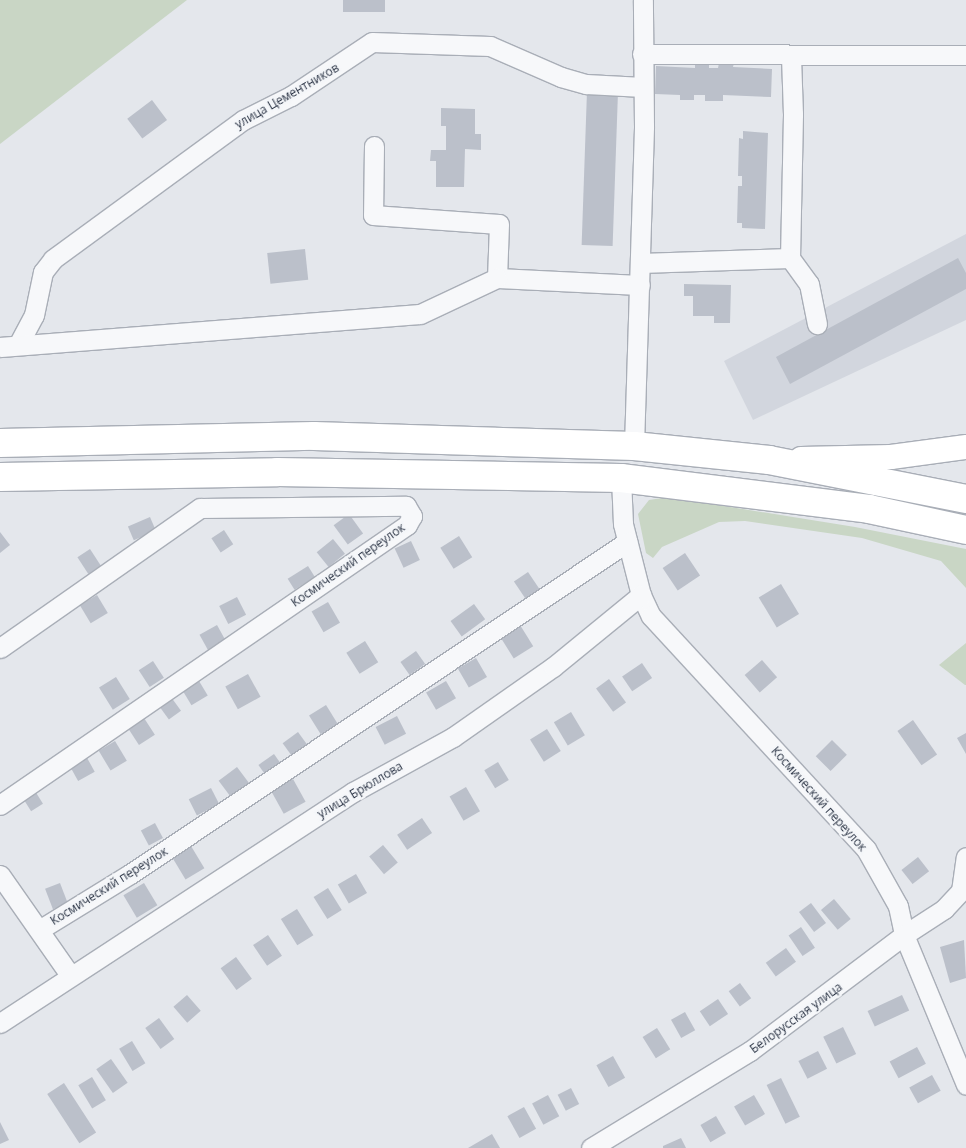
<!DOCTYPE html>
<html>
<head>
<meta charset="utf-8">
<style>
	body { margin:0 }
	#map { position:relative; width:966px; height:1148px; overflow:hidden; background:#e4e7ec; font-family:"Open Sans",sans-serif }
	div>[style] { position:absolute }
	.built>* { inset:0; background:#d2d6de }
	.green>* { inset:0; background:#c9d6c5 }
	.building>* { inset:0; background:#bbc0ca; transform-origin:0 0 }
	.roads { filter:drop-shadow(1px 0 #a9aeb7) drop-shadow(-1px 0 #a9aeb7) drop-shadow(0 1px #a9aeb7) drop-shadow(0 -1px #a9aeb7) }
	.minor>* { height:19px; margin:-9.5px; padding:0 9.5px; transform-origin:9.5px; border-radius:9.5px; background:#f7f8fa }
	.major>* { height:24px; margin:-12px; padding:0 12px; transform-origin:12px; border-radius:12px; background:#fff }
	.highway>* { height:28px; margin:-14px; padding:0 14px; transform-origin:14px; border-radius:14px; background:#fff }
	span { translate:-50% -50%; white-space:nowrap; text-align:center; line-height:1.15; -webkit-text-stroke:4.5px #f4f6f9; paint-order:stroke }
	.street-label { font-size:12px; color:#2b3445 }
</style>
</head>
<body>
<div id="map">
	<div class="built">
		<div style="clip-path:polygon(966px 234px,966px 320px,753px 420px,724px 361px)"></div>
	</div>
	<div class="green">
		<div style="clip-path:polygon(0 0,187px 0,0 144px)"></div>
		<div style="clip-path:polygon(668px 497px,855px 527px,966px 549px,966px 588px,941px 561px,862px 538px,745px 521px,719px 522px,662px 547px,653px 558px,646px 553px,638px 514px,649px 500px)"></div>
		<div style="clip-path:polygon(966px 643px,966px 685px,965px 685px,939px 665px)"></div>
	</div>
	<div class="building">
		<div style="left:343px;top:0;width:42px;height:12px"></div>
		<div style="clip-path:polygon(695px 63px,709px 64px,709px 68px,718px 68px,719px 63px,734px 63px,733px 67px,772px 69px,771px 97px,723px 95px,723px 101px,705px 101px,705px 95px,694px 95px,694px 100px,680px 100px,680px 95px,655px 94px,656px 66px,695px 68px)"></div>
		<div style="left:587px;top:91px;width:31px;height:154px;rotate:2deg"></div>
		<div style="left:152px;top:100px;width:25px;height:31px;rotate:53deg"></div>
		<div style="clip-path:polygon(441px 108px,475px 109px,475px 134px,481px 134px,481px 150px,465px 149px,464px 187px,436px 187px,436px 161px,430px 161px,431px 150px,446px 150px,446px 126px,441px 126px)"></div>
		<div style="clip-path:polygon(743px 131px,768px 133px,765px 229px,742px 228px,742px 223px,737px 223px,738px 186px,742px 186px,742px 176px,738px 176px,739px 138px,743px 139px)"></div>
		<div style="left:305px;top:249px;width:31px;height:38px;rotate:84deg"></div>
		<div style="clip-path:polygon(958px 258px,966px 273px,966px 289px,790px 384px,776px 357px)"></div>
		<div style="clip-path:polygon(684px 284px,731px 285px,730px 323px,714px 323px,714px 316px,693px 316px,693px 296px,684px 296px)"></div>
		<div style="left:349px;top:514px;width:24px;height:19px;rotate:54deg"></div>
		<div style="left:150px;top:517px;width:15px;height:24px;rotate:67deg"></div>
		<div style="left:224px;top:530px;width:17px;height:15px;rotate:57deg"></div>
		<div style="clip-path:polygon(0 532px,10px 545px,0 553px)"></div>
		<div style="left:459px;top:536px;width:25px;height:22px;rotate:58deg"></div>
		<div style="left:333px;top:539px;width:19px;height:21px;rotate:51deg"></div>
		<div style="left:411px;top:541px;width:21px;height:18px;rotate:65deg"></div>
		<div style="left:90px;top:549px;width:20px;height:15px;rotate:57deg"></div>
		<div style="left:685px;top:553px;width:27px;height:27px;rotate:56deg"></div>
		<div style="left:308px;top:566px;width:13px;height:24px;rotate:58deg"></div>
		<div style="left:528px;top:572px;width:22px;height:17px;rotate:56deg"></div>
		<div style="left:781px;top:584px;width:35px;height:26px;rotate:59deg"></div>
		<div style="left:97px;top:595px;width:21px;height:20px;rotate:59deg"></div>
		<div style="left:237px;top:597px;width:20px;height:20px;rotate:63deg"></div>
		<div style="left:328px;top:602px;width:24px;height:19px;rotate:60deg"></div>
		<div style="left:474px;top:604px;width:19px;height:29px;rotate:54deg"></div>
		<div style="left:217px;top:625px;width:18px;height:20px;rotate:61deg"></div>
		<div style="left:520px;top:625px;width:25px;height:23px;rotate:58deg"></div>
		<div style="left:365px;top:641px;width:25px;height:22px;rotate:58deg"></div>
		<div style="left:416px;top:651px;width:16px;height:19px;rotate:55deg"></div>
		<div style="left:476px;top:658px;width:22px;height:21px;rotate:60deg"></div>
		<div style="left:762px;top:660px;width:23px;height:23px;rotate:49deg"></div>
		<div style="left:153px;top:661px;width:20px;height:17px;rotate:57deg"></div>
		<div style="left:642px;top:663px;width:18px;height:24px;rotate:56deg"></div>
		<div style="left:248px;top:674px;width:26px;height:26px;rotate:61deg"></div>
		<div style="left:116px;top:677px;width:26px;height:20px;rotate:58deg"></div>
		<div style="left:609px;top:679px;width:29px;height:16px;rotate:54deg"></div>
		<div style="left:199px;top:681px;width:17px;height:19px;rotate:59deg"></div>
		<div style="left:446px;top:681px;width:20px;height:23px;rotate:60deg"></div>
		<div style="left:171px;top:697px;width:17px;height:15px;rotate:54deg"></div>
		<div style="left:326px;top:705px;width:22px;height:20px;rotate:58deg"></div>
		<div style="left:571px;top:712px;width:27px;height:20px;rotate:59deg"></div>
		<div style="left:397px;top:716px;width:20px;height:24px;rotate:63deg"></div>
		<div style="left:144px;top:718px;width:20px;height:19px;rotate:57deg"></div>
		<div style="left:913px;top:720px;width:42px;height:19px;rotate:55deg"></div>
		<div style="left:547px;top:729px;width:26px;height:20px;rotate:58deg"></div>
		<div style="left:298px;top:732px;width:17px;height:19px;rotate:54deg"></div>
		<div style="clip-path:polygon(966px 733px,966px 754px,957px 738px)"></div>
		<div style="left:832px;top:740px;width:21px;height:23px;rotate:45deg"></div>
		<div style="left:115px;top:741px;width:23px;height:19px;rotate:59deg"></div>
		<div style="left:274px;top:754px;width:12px;height:19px;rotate:55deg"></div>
		<div style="left:86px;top:756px;width:18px;height:19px;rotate:61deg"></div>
		<div style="left:498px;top:762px;width:21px;height:16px;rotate:59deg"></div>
		<div style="left:237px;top:767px;width:20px;height:23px;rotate:53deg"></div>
		<div style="left:293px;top:779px;width:26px;height:25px;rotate:61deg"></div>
		<div style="left:466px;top:787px;width:28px;height:19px;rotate:60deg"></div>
		<div style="left:211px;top:788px;width:18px;height:25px;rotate:63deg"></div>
		<div style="left:35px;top:791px;width:15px;height:14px;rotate:58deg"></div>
		<div style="left:422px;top:818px;width:18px;height:30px;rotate:56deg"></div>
		<div style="left:155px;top:823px;width:17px;height:16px;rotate:62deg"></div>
		<div style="left:383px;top:845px;width:23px;height:18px;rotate:50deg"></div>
		<div style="left:191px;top:846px;width:26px;height:22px;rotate:59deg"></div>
		<div style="left:918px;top:857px;width:18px;height:21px;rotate:52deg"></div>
		<div style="left:356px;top:874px;width:22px;height:21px;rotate:60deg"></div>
		<div style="left:60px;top:883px;width:22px;height:16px;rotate:69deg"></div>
		<div style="left:144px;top:883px;width:26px;height:24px;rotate:59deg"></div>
		<div style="left:328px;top:888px;width:26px;height:17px;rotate:58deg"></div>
		<div style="left:834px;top:899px;width:26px;height:17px;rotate:50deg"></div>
		<div style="left:811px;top:903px;width:25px;height:15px;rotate:53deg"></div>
		<div style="left:297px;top:909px;width:31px;height:19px;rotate:58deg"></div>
		<div style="left:801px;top:927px;width:25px;height:15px;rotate:56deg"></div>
		<div style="left:268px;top:935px;width:25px;height:18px;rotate:56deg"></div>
		<div style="clip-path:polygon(964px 940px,966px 978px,950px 983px,940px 947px)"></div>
		<div style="left:786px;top:948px;width:17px;height:25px;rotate:54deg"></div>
		<div style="left:236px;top:957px;width:27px;height:19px;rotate:54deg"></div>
		<div style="left:740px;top:983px;width:19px;height:14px;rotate:54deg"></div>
		<div style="left:187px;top:995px;width:21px;height:18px;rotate:49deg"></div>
		<div style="left:902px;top:995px;width:17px;height:38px;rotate:65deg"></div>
		<div style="left:718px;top:999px;width:18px;height:22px;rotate:56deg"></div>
		<div style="left:685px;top:1012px;width:21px;height:16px;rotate:61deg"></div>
		<div style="left:159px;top:1018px;width:26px;height:17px;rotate:54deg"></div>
		<div style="left:843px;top:1027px;width:30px;height:22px;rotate:64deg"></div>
		<div style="left:657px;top:1028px;width:25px;height:17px;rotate:58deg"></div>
		<div style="left:132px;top:1041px;width:26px;height:15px;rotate:59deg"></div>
		<div style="left:917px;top:1047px;width:19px;height:31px;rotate:62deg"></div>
		<div style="left:818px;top:1051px;width:20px;height:22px;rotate:63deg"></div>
		<div style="left:613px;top:1056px;width:25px;height:19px;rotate:61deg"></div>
		<div style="left:111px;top:1059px;width:29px;height:18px;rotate:55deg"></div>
		<div style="left:932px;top:1075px;width:18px;height:26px;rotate:61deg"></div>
		<div style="left:92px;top:1077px;width:27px;height:16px;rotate:59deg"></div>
		<div style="left:781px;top:1078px;width:43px;height:16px;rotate:64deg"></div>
		<div style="left:64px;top:1083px;width:59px;height:20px;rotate:57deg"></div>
		<div style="left:571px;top:1088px;width:18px;height:15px;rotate:63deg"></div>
		<div style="left:548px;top:1095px;width:24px;height:18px;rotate:62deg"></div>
		<div style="left:754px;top:1095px;width:22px;height:23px;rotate:60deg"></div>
		<div style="left:524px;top:1107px;width:25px;height:19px;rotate:61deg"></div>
		<div style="left:716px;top:1116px;width:20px;height:18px;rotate:60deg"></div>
		<div style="clip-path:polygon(0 1122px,9px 1140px,0 1144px)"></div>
		<div style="clip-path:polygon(492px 1134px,500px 1148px,468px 1148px)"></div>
		<div style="clip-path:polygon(681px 1138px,686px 1148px,663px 1148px,663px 1146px)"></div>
	</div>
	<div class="roads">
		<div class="minor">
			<div style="left:642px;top:54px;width:324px;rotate:0.2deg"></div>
			<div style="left:374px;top:146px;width:69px;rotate:90.8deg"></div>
			<div style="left:373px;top:215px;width:126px;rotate:4.1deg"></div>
			<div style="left:499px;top:224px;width:54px;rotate:92.1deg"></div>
			<div style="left:497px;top:278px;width:143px;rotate:2.8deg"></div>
			<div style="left:790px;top:258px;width:144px;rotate:-88.8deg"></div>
			<div style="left:793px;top:114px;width:58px;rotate:-92deg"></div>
			<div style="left:640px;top:263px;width:150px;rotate:-1.9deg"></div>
			<div style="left:790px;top:258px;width:32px;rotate:54deg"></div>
			<div style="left:809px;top:284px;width:41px;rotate:78.7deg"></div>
			<div style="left:18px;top:345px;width:34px;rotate:-62deg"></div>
			<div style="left:34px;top:315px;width:44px;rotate:-78.2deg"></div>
			<div style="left:43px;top:272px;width:16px;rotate:-52deg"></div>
			<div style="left:53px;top:259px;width:235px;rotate:-36.2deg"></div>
			<div style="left:243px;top:120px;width:54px;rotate:-26.6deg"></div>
			<div style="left:291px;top:96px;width:97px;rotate:-33.7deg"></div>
			<div style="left:372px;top:42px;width:118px;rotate:1.9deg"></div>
			<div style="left:490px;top:46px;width:77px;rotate:23.6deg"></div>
			<div style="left:561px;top:77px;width:26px;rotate:16deg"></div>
			<div style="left:586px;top:84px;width:57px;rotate:3deg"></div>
			<div style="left:0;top:347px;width:421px;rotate:-4.5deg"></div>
			<div style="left:420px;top:314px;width:85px;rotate:-25.1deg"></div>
			<div style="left:634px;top:446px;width:320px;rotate:-88.2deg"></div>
			<div style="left:644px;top:126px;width:126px;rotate:-90.5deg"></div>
			<div style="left:621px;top:478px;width:46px;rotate:87.5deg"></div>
			<div style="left:623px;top:524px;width:73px;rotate:75.8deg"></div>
			<div style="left:641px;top:595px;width:23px;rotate:65deg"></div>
			<div style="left:651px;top:616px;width:317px;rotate:47.3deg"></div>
			<div style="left:866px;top:849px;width:65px;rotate:60.7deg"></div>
			<div style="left:898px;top:906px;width:30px;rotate:78deg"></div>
			<div style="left:904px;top:935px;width:162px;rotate:67.5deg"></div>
			<div style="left:0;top:648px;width:244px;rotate:-35deg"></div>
			<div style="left:200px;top:508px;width:206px;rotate:-0.6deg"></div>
			<div style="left:406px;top:506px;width:12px;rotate:59deg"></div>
			<div style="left:412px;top:516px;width:10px;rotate:119deg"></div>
			<div style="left:407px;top:525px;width:494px;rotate:145.5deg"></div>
			<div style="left:0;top:875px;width:122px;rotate:55deg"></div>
			<div style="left:39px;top:930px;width:107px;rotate:-31.6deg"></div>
			<div style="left:130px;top:874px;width:598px;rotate:-33.74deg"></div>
			<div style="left:0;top:1023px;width:422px;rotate:-33.2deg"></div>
			<div style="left:353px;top:792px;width:114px;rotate:-28.8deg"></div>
			<div style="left:453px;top:737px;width:122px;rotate:-35deg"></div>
			<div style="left:553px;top:667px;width:114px;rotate:-39.3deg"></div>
			<div style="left:591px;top:1148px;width:186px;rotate:-31.4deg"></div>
			<div style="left:750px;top:1051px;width:193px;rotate:-37deg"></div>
			<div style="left:904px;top:935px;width:48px;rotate:-33deg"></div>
			<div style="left:944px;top:909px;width:25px;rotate:-47deg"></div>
			<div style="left:961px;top:891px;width:34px;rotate:-82deg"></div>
		</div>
		<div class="major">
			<div style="left:801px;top:459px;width:90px;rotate:-1.3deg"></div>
			<div style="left:891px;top:457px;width:76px;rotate:-7.6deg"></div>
		</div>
		<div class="highway">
			<div style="left:0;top:443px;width:314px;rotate:-1.3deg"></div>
			<div style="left:314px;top:436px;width:320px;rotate:1.8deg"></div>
			<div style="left:634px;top:446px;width:136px;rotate:5.9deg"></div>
			<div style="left:769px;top:460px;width:201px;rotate:11.2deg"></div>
			<div style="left:0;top:477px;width:277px;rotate:-1deg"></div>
			<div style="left:277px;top:472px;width:344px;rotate:1deg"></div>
			<div style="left:621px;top:478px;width:250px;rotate:7.1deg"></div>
			<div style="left:869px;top:509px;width:99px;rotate:12.2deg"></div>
		</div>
	</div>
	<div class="street-label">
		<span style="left:287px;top:96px;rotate:-30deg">улица Цементников</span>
		<span style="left:348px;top:565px;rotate:-35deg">Космический переулок</span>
		<span style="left:360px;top:790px;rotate:-31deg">улица Брюллова</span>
		<span style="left:819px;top:799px;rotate:48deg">Космический переулок</span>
		<span style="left:109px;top:886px;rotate:-32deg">Космический переулок</span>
		<span style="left:796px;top:1018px;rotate:-36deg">Белорусская улица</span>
	</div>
</div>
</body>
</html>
